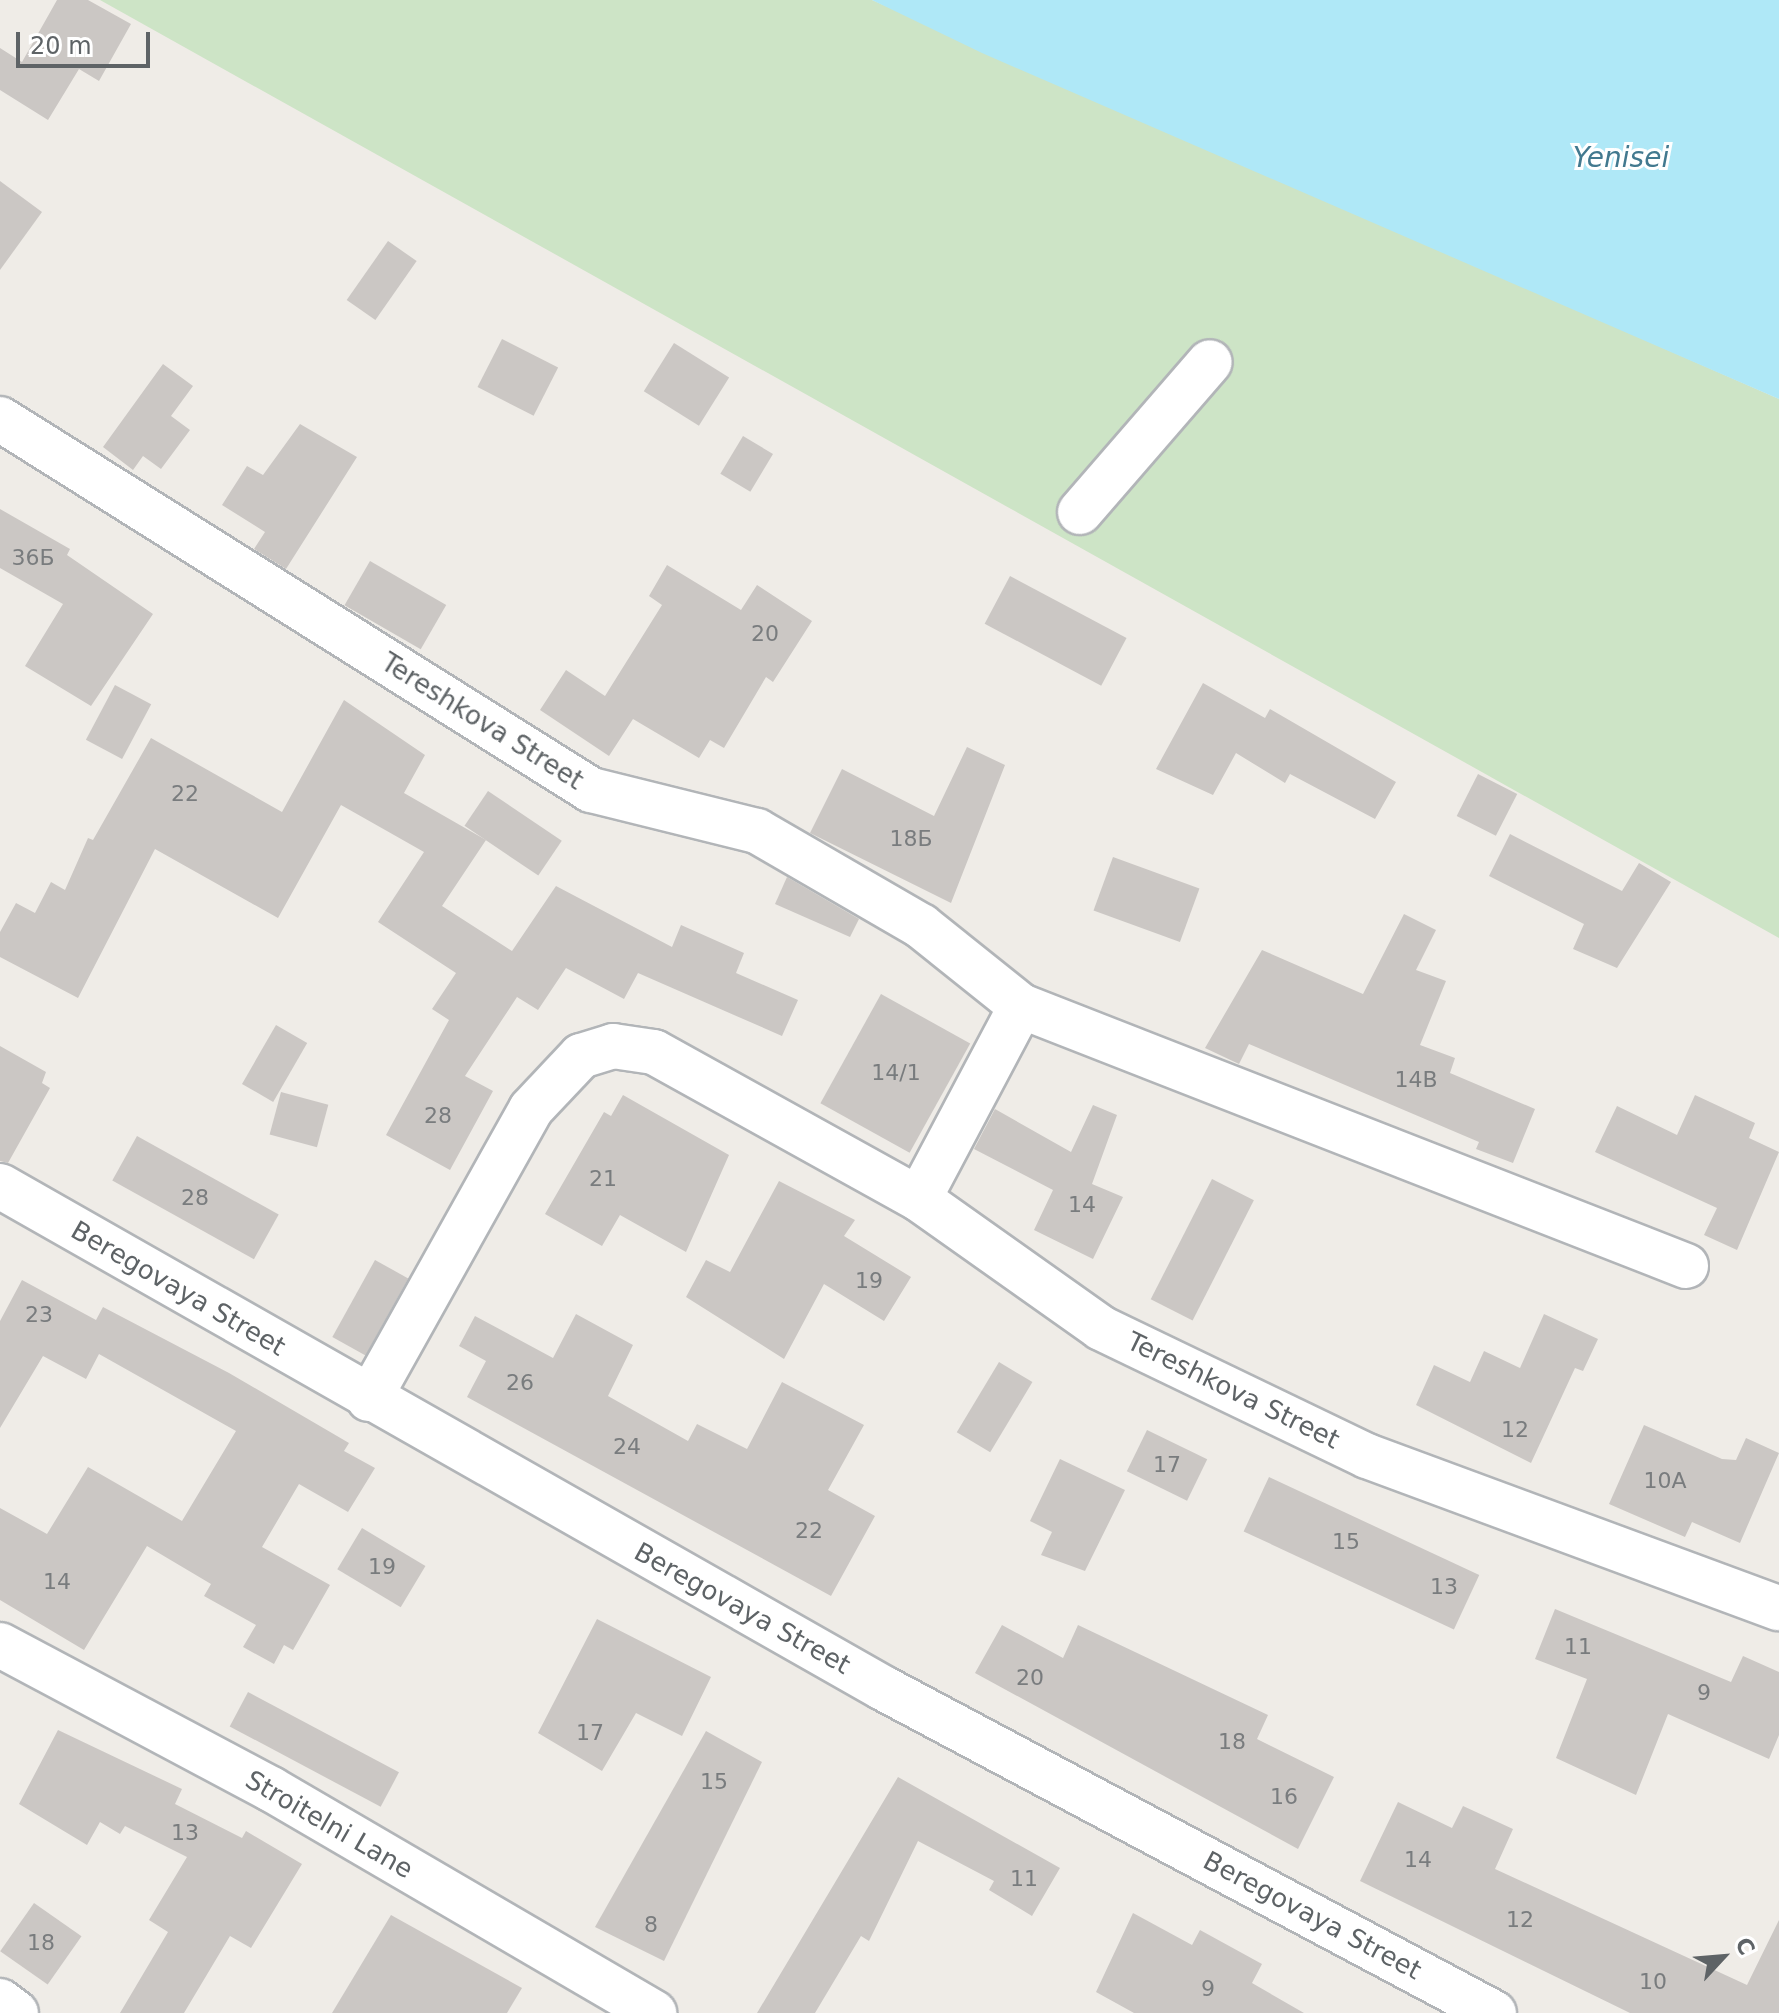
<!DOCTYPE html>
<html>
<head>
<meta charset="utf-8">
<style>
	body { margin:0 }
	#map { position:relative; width:1779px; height:2013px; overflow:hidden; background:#efece7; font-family:"DejaVu Sans",sans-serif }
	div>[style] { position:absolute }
	.green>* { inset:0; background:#cde4c6 }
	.water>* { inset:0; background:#afe8f7 }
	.building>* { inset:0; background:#cbc7c4; transform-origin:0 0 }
	.roads { filter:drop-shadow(2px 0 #b2b5b8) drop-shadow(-2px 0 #b2b5b8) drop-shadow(0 2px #b2b5b8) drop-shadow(0 -2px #b2b5b8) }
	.minor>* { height:44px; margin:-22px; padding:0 22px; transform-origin:22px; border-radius:22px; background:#fff }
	span { translate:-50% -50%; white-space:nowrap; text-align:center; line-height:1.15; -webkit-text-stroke:6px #fff; paint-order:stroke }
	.number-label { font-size:22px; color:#797c7e }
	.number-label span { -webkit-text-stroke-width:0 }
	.street-label { font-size:26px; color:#5e6366 }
	.water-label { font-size:28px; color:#42798f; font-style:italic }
	.north { position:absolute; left:1683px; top:1917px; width:80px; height:80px; -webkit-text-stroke:6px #fff; paint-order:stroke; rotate:64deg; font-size:22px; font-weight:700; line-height:32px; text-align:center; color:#5e6366 }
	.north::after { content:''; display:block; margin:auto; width:28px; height:36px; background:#5e6366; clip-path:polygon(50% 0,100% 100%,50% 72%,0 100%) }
	.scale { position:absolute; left:16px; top:32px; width:134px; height:36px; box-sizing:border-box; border:4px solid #5e6366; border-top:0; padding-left:10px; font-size:24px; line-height:28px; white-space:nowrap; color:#5e6366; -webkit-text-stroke:6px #fff; paint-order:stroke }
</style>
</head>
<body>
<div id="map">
	<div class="green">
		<div style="clip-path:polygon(100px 0,872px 0,1779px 399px,1779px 938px)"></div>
	</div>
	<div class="water">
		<div style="clip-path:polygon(872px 0,1779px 0,1779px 399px,982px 53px)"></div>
	</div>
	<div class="building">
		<div style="clip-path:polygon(57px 0,88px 0,131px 24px,99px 81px,79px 69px,48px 120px,0 90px,0 48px,22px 62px)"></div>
		<div style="clip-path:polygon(0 181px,42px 212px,0 270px)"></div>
		<div style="left:388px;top:241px;width:35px;height:72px;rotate:35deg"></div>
		<div style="left:502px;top:339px;width:63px;height:54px;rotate:27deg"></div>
		<div style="left:674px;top:343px;width:65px;height:57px;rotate:32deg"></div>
		<div style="clip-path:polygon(163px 364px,193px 386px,171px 416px,190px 430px,161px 469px,143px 456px,133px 470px,103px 447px)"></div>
		<div style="clip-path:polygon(300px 424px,357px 457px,286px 569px,254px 549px,265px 532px,222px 505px,247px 466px,263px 475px)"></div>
		<div style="left:743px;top:436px;width:35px;height:44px;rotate:31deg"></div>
		<div style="clip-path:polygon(0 509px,70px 549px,67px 555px,153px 614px,91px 706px,25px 666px,63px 604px,0 568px)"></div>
		<div style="left:370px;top:561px;width:88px;height:51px;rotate:30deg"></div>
		<div style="clip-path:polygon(667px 565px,741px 610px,757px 585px,812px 621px,773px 682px,766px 677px,724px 748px,710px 740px,699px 758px,633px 719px,609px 756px,540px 710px,566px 670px,605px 696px,662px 605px,649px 596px)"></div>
		<div style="left:1010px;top:576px;width:132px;height:54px;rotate:28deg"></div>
		<div style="clip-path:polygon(1203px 683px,1265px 718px,1270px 709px,1396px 782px,1375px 819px,1290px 774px,1285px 783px,1236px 753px,1213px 795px,1156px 769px)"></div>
		<div style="left:115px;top:685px;width:41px;height:62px;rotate:28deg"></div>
		<div style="clip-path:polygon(344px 700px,425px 755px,404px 793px,486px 840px,442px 906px,512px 951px,556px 886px,672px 947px,681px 925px,744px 953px,736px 973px,798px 1000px,782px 1036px,638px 973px,624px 999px,566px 968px,538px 1010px,517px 997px,465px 1076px,493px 1091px,450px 1170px,386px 1135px,449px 1020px,432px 1009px,456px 973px,378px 922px,424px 852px,341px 805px,278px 918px,155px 849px,78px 998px,0 957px,0 932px,16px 903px,35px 913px,51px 882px,65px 890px,88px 838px,93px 840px,151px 738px,282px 812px)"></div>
		<div style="clip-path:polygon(967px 747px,1005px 765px,951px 903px,810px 833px,842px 769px,934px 816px)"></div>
		<div style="left:1478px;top:774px;width:44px;height:47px;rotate:27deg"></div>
		<div style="left:488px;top:791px;width:89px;height:42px;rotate:34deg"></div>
		<div style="clip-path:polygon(1510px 834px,1622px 891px,1639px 863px,1671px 882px,1617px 968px,1573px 949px,1584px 924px,1489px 876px)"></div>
		<div style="left:1113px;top:857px;width:92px;height:57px;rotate:20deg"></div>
		<div style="clip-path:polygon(787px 877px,859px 919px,850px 937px,775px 904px)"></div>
		<div style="clip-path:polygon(1404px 914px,1436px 930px,1416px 970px,1446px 981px,1420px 1045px,1455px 1058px,1450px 1073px,1535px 1109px,1513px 1163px,1476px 1149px,1479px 1142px,1249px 1044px,1239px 1064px,1205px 1048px,1262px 950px,1363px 994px)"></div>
		<div style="left:881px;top:994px;width:102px;height:125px;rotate:29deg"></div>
		<div style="left:276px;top:1025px;width:36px;height:68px;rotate:30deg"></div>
		<div style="clip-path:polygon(0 1046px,46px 1072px,42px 1083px,50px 1088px,8px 1163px,0 1161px)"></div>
		<div style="left:281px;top:1092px;width:49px;height:44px;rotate:15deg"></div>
		<div style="clip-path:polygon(623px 1095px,729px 1155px,686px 1252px,620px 1215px,602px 1246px,545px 1214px,604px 1112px,611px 1116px)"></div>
		<div style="clip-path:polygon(1695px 1095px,1755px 1123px,1749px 1138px,1779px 1152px,1737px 1250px,1704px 1235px,1717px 1208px,1595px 1152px,1617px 1106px,1677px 1135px)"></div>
		<div style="clip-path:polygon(1093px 1105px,1117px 1115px,1092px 1184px,1123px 1197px,1093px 1259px,1034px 1230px,1053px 1190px,974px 1149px,995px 1109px,1071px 1152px)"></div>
		<div style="left:137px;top:1136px;width:162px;height:51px;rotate:29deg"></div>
		<div style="left:1212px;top:1179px;width:47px;height:135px;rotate:27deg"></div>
		<div style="clip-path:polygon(779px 1181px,855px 1220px,844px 1236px,911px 1277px,884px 1321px,824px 1284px,784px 1359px,686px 1297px,706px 1260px,730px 1272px)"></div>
		<div style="left:375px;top:1260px;width:38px;height:88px;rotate:29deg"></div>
		<div style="clip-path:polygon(22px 1280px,96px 1320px,103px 1307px,229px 1373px,349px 1443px,344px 1451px,375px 1468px,348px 1512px,299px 1484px,262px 1547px,330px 1585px,293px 1650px,284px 1645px,274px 1664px,243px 1647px,256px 1625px,204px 1596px,211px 1584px,147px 1546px,84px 1650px,0 1600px,0 1508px,47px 1534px,88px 1467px,182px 1521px,236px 1431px,99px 1354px,86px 1379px,43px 1356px,0 1428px,0 1321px)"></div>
		<div style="clip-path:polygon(576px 1314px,633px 1345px,608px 1396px,688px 1441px,697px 1424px,747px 1449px,782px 1382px,864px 1425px,828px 1490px,875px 1516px,831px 1596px,467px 1397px,486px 1361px,459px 1346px,475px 1316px,553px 1358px)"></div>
		<div style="clip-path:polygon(1544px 1314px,1598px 1339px,1583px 1371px,1575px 1368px,1531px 1463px,1416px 1405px,1434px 1365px,1470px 1382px,1484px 1351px,1520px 1368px)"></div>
		<div style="left:999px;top:1362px;width:39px;height:82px;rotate:31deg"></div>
		<div style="clip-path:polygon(1644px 1425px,1722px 1459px,1736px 1460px,1746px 1438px,1779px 1453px,1740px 1543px,1692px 1522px,1685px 1537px,1609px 1504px)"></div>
		<div style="left:1147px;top:1430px;width:67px;height:46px;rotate:26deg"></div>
		<div style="clip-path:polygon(1060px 1459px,1125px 1490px,1085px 1571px,1041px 1555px,1052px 1532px,1030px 1521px)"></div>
		<div style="left:1269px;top:1477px;width:232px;height:60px;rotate:25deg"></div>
		<div style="left:362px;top:1528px;width:74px;height:48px;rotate:31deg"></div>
		<div style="clip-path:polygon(1555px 1609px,1731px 1682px,1743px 1656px,1779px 1672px,1779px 1735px,1769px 1759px,1668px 1714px,1636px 1795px,1556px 1758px,1587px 1679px,1535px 1659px)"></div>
		<div style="clip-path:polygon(597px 1619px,711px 1677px,682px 1736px,636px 1713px,602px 1771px,538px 1733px)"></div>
		<div style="clip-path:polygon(1002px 1625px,1063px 1658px,1078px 1625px,1268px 1715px,1257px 1739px,1334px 1777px,1298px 1849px,975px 1673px)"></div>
		<div style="left:248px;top:1692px;width:171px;height:39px;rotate:28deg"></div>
		<div style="clip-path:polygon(58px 1730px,182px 1789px,175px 1804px,242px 1838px,246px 1831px,302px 1864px,251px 1948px,230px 1936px,184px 2013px,120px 2013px,168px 1932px,149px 1920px,187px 1857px,125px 1826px,120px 1834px,100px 1822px,87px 1845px,19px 1804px)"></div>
		<div style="clip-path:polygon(706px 1731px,762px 1762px,664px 1961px,595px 1927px)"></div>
		<div style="clip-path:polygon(898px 1777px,1060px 1868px,1032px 1916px,989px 1890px,994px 1881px,918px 1841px,869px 1941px,861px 1936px,815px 2013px,757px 2013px)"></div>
		<div style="clip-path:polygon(1398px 1802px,1452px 1828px,1463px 1806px,1513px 1829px,1495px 1869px,1747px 1985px,1779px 1920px,1779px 2013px,1630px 2013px,1360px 1881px)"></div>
		<div style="left:34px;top:1903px;width:58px;height:59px;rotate:35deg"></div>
		<div style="clip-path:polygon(1133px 1913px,1192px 1945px,1200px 1930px,1262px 1964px,1252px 1983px,1304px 2013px,1134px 2013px,1096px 1992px)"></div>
		<div style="clip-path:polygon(391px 1915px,522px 1988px,507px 2013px,332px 2013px)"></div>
	</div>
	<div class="roads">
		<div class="minor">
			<div style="left:0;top:419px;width:698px;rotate:32.12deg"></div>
			<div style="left:591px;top:790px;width:171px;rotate:13.9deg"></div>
			<div style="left:757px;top:831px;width:190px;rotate:30.1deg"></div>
			<div style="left:921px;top:926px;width:128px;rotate:38.7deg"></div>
			<div style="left:1021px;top:1006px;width:714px;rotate:21.35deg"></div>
			<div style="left:1080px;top:512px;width:198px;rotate:-49.1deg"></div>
			<div style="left:1021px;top:1006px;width:218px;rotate:117.9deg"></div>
			<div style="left:919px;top:1199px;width:223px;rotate:35.3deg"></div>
			<div style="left:1101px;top:1328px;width:295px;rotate:25.7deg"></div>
			<div style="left:1367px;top:1456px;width:439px;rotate:20.3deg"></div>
			<div style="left:0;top:1186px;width:1016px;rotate:29.62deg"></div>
			<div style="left:883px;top:1688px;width:692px;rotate:28.01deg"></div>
			<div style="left:369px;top:1399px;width:332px;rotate:-60.8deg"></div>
			<div style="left:531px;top:1109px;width:73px;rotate:-46.7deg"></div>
			<div style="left:581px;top:1056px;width:34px;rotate:-17deg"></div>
			<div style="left:613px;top:1046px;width:41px;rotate:8.3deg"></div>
			<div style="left:654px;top:1052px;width:303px;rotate:29deg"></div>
			<div style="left:0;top:1645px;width:307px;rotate:28deg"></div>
			<div style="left:271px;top:1789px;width:444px;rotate:30.3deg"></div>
			<div style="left:0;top:2001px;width:20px;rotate:37deg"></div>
		</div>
	</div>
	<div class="number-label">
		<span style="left:33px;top:558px">36Б</span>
		<span style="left:765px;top:634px">20</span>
		<span style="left:185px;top:794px">22</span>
		<span style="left:911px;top:839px">18Б</span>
		<span style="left:896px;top:1073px">14/1</span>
		<span style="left:1416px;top:1080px">14В</span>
		<span style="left:438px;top:1116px">28</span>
		<span style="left:603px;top:1179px">21</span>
		<span style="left:195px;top:1198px">28</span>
		<span style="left:1082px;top:1205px">14</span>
		<span style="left:869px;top:1281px">19</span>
		<span style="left:39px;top:1315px">23</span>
		<span style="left:520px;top:1383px">26</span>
		<span style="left:1515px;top:1430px">12</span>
		<span style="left:627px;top:1447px">24</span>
		<span style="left:1167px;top:1465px">17</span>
		<span style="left:1665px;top:1481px">10А</span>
		<span style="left:809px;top:1531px">22</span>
		<span style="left:1346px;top:1542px">15</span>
		<span style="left:382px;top:1567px">19</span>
		<span style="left:57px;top:1582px">14</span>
		<span style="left:1444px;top:1587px">13</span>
		<span style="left:1578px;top:1647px">11</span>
		<span style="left:1030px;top:1678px">20</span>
		<span style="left:1704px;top:1693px">9</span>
		<span style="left:590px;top:1733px">17</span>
		<span style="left:1232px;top:1742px">18</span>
		<span style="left:714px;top:1782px">15</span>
		<span style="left:1284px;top:1797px">16</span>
		<span style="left:185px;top:1833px">13</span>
		<span style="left:1418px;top:1860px">14</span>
		<span style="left:1024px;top:1879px">11</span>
		<span style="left:1520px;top:1920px">12</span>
		<span style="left:651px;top:1925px">8</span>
		<span style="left:41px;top:1943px">18</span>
		<span style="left:1653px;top:1982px">10</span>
		<span style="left:1208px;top:1989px">9</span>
	</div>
	<div class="street-label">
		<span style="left:482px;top:722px;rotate:32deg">Tereshkova Street</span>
		<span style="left:178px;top:1289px;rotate:30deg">Beregovaya Street</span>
		<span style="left:1233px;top:1391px;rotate:26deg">Tereshkova Street</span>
		<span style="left:742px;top:1609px;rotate:29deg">Beregovaya Street</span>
		<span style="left:329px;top:1825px;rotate:30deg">Stroitelni Lane</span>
		<span style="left:1312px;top:1916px;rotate:28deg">Beregovaya Street</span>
	</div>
	<div class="water-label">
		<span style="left:1621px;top:158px">Yenisei</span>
	</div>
	<div class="north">С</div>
	<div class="scale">20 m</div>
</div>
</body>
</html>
